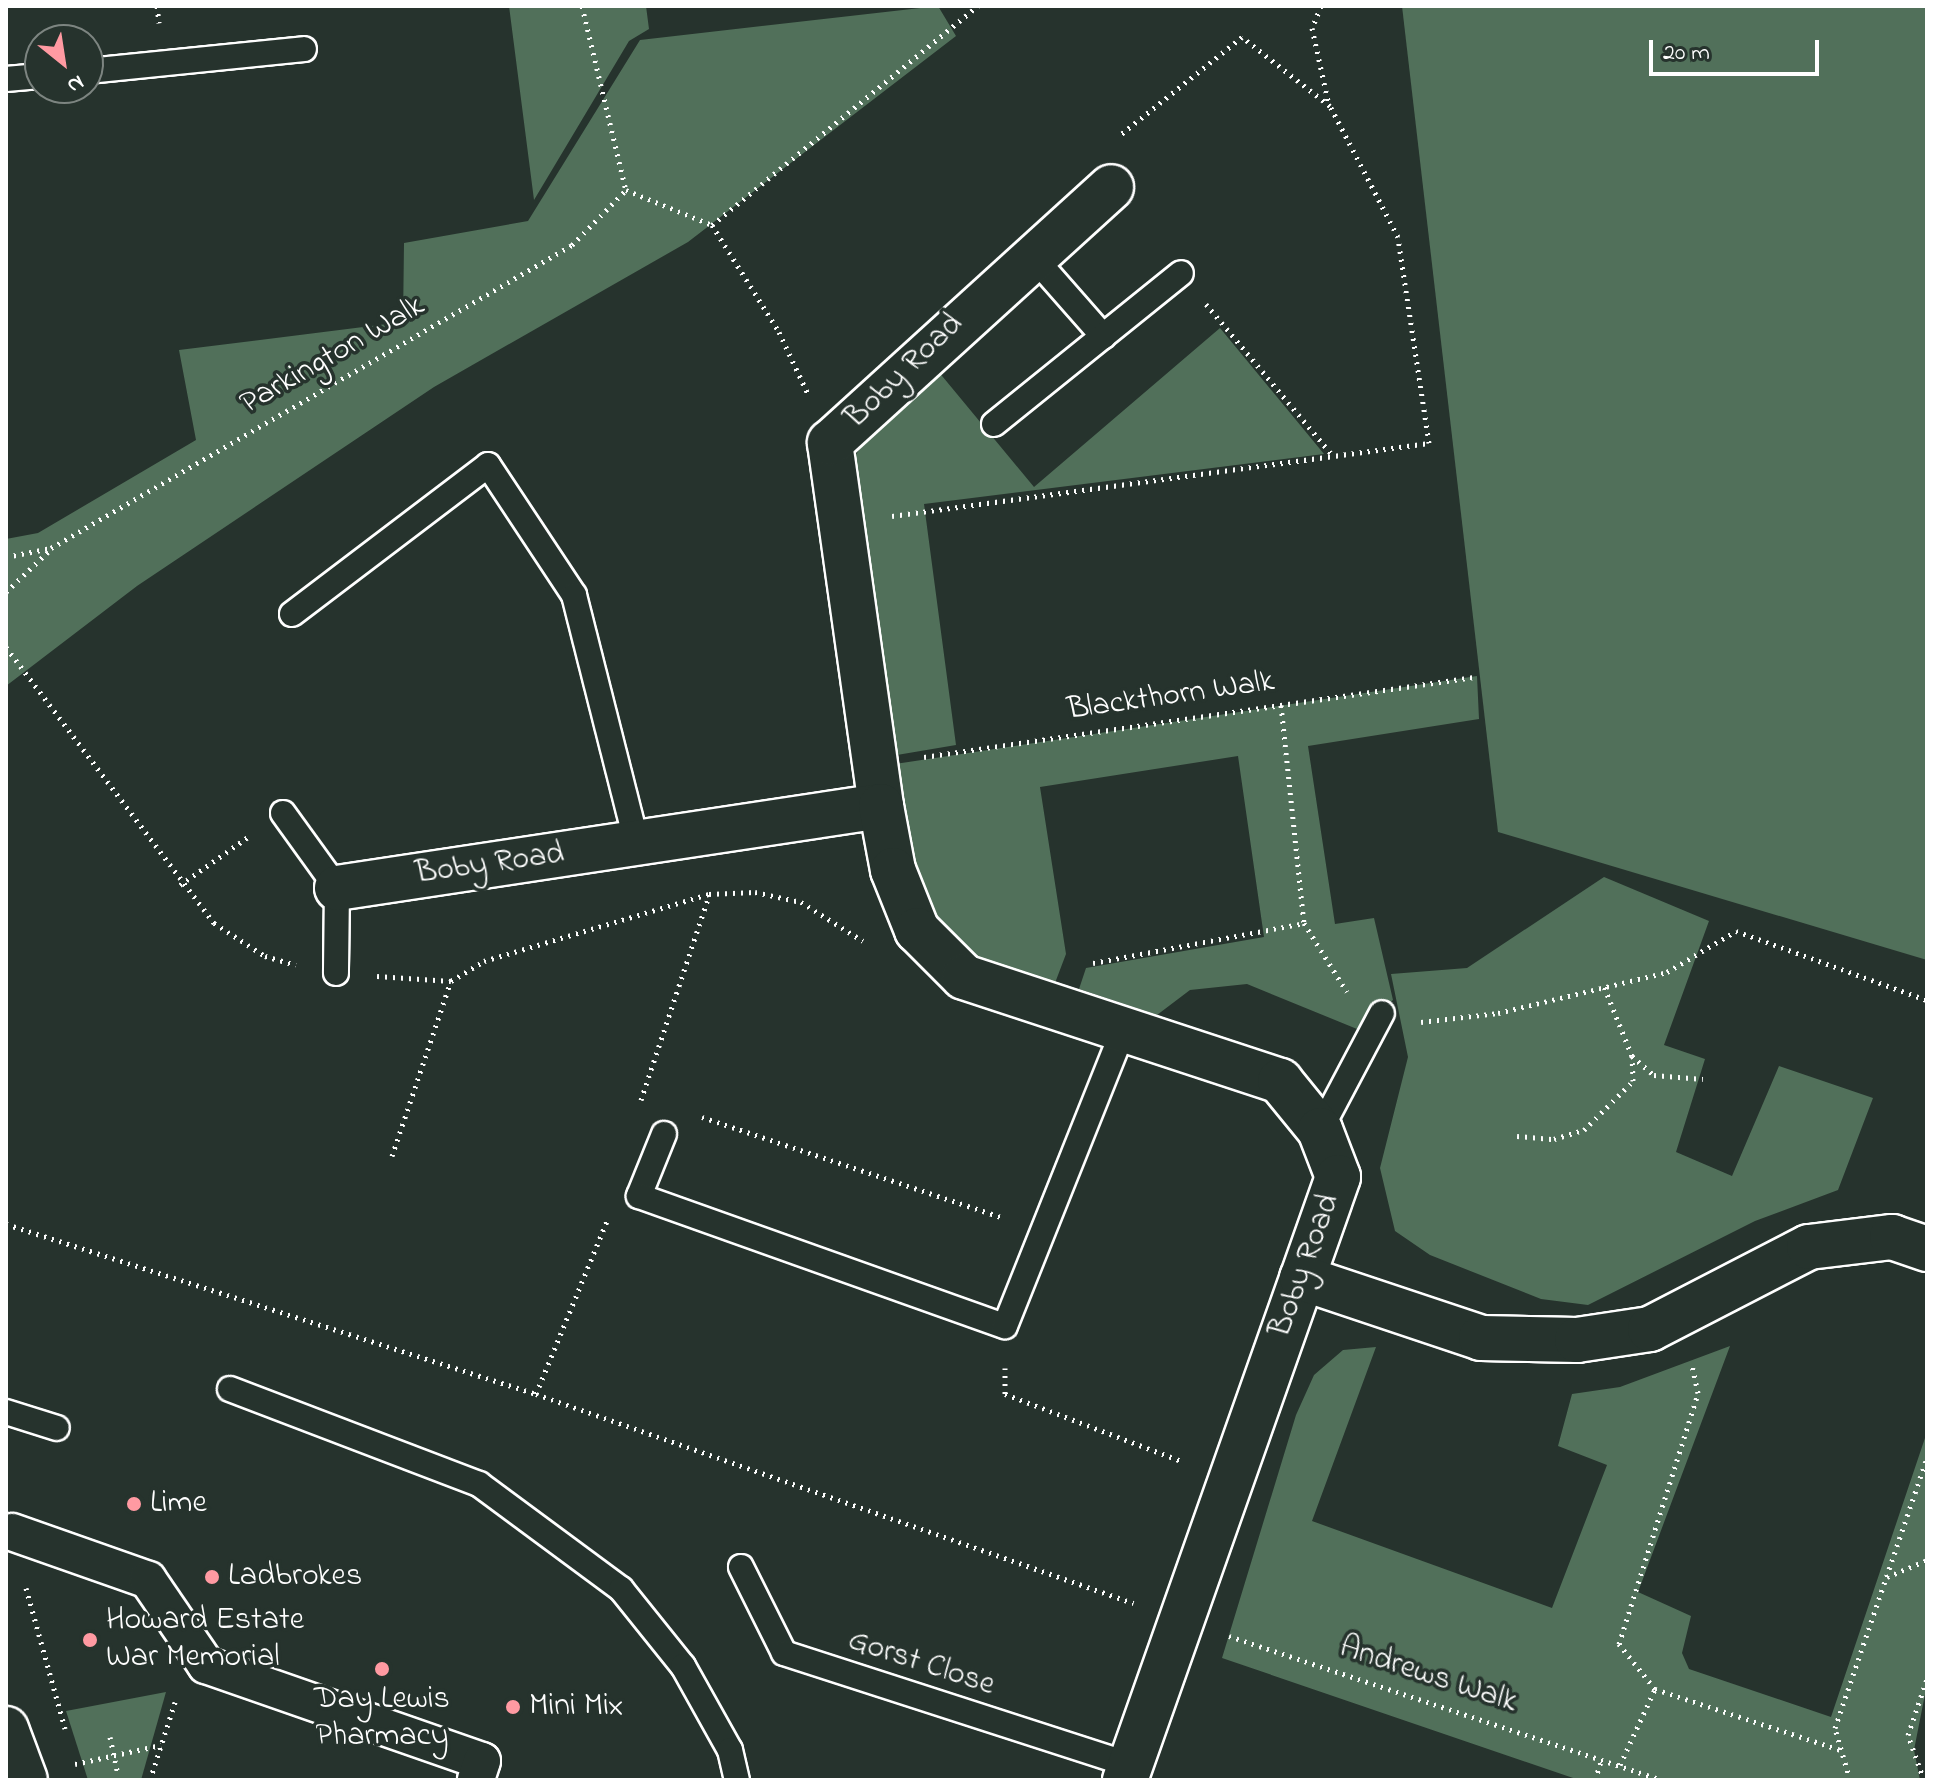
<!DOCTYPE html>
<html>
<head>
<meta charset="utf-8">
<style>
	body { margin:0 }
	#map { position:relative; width:1933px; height:1786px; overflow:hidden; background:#26332d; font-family:"Indie Flower",sans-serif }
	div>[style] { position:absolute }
	.green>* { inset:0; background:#51705a }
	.path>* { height:5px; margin-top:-2.5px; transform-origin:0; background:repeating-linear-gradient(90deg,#fff 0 2px,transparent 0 8px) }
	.roads { filter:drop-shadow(2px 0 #fff) drop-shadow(-2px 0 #fff) drop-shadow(0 2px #fff) drop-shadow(0 -2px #fff) }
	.service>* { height:24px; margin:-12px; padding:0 12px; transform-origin:12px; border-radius:12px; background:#26332d }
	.pedestrian>* { height:36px; margin:-18px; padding:0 18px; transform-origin:18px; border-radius:18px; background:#26332d }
	.minor>* { height:44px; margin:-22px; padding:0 22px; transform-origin:22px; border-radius:22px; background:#26332d }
	.dots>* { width:22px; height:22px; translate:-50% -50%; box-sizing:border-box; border:4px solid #26332d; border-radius:50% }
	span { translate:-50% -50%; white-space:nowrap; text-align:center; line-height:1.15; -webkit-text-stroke:7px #26332d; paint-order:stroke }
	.street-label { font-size:32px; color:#fff }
	.poi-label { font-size:32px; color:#fff }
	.left { translate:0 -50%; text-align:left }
	.frame { position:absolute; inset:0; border:8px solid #fff; pointer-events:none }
	.north { position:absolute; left:24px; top:24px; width:80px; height:80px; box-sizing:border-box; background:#26332d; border:2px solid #7d8581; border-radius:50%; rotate:150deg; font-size:22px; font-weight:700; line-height:32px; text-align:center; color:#fff }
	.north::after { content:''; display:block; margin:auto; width:28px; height:36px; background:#ff9aa2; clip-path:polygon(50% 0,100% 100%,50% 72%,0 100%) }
	.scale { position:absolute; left:1649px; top:40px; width:170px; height:36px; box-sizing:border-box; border:4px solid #fff; border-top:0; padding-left:10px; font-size:24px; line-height:28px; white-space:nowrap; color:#fff; -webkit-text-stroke:6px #26332d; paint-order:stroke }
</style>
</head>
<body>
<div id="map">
	<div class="green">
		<div style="clip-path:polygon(509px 6px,646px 6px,649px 29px,629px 41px,534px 200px)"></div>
		<div style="clip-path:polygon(938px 6px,956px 36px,688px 242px,434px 387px,137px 586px,6px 686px,6px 539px,38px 533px,196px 440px,179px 350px,403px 322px,404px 243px,528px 221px,640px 40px)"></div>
		<div style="clip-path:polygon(1402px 6px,1927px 6px,1927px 960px,1498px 832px)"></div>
		<div style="clip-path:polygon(1220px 328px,1324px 454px,924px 504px,956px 745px,891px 756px,848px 467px,880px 417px,933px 365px,1034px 487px)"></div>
		<div style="clip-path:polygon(1477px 676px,1479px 719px,1308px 746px,1335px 924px,1374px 918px,1393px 1000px,1357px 1029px,1247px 984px,1190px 990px,1157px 1015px,1079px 989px,1086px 968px,1264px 937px,1238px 756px,1040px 787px,1066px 954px,1055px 983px,980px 961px,941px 931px,911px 864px,895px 764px)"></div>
		<div style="clip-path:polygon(1604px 877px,1709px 921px,1664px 1045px,1705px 1059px,1676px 1152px,1732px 1176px,1779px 1066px,1873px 1098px,1838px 1190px,1755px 1221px,1588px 1305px,1541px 1299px,1430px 1255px,1395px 1231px,1380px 1168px,1408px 1057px,1391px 974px,1467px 968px)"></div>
		<div style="clip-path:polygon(1730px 1346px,1638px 1592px,1691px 1616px,1682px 1653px,1689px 1669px,1831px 1717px,1927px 1432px,1927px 1684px,1914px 1750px,1920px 1780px,1579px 1780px,1222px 1658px,1296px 1415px,1314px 1375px,1343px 1350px,1376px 1347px,1312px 1521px,1552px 1608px,1607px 1465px,1558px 1446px,1572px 1394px,1620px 1387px)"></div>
		<div style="clip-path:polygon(166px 1692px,141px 1780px,88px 1780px,66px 1711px)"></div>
	</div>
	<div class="path">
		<div style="left:157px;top:6px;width:17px;rotate:83deg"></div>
		<div style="left:582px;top:6px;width:189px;rotate:76.6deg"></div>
		<div style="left:1321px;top:6px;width:24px;rotate:112deg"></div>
		<div style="left:1312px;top:28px;width:79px;rotate:77.6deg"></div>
		<div style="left:712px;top:225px;width:126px;rotate:57.9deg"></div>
		<div style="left:779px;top:332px;width:68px;rotate:64.9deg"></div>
		<div style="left:1206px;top:304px;width:198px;rotate:50.1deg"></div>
		<div style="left:892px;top:516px;width:542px;rotate:-7.74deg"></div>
		<div style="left:1429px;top:443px;width:208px;rotate:-98.6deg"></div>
		<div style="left:1398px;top:237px;width:148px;rotate:-117.4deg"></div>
		<div style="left:1330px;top:106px;width:112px;rotate:-141.9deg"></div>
		<div style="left:1242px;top:37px;width:156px;rotate:141.2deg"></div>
		<div style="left:6px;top:557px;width:46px;rotate:-11.3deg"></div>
		<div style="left:51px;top:548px;width:603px;rotate:-30.18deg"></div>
		<div style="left:572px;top:245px;width:77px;rotate:-45.5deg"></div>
		<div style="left:626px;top:190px;width:93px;rotate:22.1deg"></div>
		<div style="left:712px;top:225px;width:345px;rotate:-39.5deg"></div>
		<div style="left:6px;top:592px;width:62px;rotate:-43.7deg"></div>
		<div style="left:6px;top:647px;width:346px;rotate:53deg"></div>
		<div style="left:214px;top:923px;width:61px;rotate:32.9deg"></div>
		<div style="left:265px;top:956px;width:32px;rotate:16deg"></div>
		<div style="left:1281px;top:705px;width:219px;rotate:84deg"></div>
		<div style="left:1304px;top:923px;width:81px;rotate:58.1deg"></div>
		<div style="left:924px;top:757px;width:556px;rotate:-8.28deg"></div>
		<div style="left:180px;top:885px;width:83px;rotate:-35.2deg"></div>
		<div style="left:1093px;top:963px;width:215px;rotate:-10.7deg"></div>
		<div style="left:377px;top:976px;width:74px;rotate:3.9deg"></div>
		<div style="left:451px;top:981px;width:39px;rotate:-31deg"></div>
		<div style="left:484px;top:961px;width:235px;rotate:-16.6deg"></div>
		<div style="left:709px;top:894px;width:46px;rotate:-2.5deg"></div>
		<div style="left:755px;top:892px;width:47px;rotate:12.3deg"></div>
		<div style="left:801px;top:902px;width:73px;rotate:32.2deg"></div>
		<div style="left:1421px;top:1022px;width:78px;rotate:-6.7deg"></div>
		<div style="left:1498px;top:1013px;width:174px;rotate:-13.6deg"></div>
		<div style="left:1667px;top:972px;width:80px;rotate:-30.7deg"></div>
		<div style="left:1736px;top:931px;width:203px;rotate:19.9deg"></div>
		<div style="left:1632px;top:1056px;width:29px;rotate:41deg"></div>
		<div style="left:1654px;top:1075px;width:49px;rotate:4.7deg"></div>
		<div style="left:641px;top:1100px;width:216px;rotate:-71.6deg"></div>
		<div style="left:702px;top:1117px;width:318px;rotate:18.5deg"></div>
		<div style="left:1517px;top:1136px;width:37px;rotate:5deg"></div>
		<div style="left:1554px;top:1139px;width:31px;rotate:-17deg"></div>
		<div style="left:1584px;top:1130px;width:69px;rotate:-45deg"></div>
		<div style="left:1633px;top:1081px;width:25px;rotate:-92deg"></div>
		<div style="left:1632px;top:1056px;width:78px;rotate:-111.9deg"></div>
		<div style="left:392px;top:1156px;width:185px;rotate:-71.4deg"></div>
		<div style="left:6px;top:1224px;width:557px;rotate:17.78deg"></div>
		<div style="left:536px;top:1394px;width:633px;rotate:19.29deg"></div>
		<div style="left:1005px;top:1368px;width:26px;rotate:90deg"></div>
		<div style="left:1005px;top:1394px;width:191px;rotate:20.8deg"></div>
		<div style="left:536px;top:1394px;width:187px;rotate:-67.7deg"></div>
		<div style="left:1887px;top:1577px;width:43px;rotate:-23deg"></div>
		<div style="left:26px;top:1588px;width:146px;rotate:74.5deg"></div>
		<div style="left:1229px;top:1636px;width:455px;rotate:18.4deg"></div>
		<div style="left:1655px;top:1689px;width:199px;rotate:18.2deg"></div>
		<div style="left:110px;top:1737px;width:39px;rotate:78deg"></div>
		<div style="left:75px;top:1764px;width:88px;rotate:-12.5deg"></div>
		<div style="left:1620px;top:1765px;width:84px;rotate:-65.3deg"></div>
		<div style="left:1655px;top:1689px;width:58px;rotate:-128.7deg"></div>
		<div style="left:1619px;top:1644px;width:263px;rotate:-72.5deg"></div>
		<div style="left:1698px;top:1393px;width:29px;rotate:-102deg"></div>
		<div style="left:150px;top:1780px;width:82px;rotate:-72.2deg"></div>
		<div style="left:1595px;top:1780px;width:22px;rotate:-72deg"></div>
		<div style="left:1850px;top:1780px;width:54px;rotate:-106.1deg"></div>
		<div style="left:1835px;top:1728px;width:286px;rotate:-71.2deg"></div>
		<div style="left:1924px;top:1780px;width:48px;rotate:-109.6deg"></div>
		<div style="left:1908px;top:1735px;width:59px;rotate:-71.3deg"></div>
	</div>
	<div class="roads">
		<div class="service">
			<div style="left:88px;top:71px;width:217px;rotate:-5.8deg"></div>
			<div style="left:6px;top:79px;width:34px;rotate:-5deg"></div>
			<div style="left:1030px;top:253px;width:111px;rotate:48.7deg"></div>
			<div style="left:994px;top:424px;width:240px;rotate:-38.9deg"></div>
			<div style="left:292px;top:614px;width:246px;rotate:-37.2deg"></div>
			<div style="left:488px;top:465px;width:156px;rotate:56.5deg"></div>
			<div style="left:574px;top:595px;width:257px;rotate:75.8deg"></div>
			<div style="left:283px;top:813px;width:92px;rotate:54.2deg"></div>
			<div style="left:337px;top:888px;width:85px;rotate:90.7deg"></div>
			<div style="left:1320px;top:1130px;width:132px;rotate:-62.1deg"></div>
			<div style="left:664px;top:1134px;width:67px;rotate:112deg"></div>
			<div style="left:639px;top:1196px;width:388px;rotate:19.6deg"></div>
			<div style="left:1005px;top:1326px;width:321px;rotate:-68.2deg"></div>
			<div style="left:230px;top:1389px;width:267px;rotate:20.9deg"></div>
			<div style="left:479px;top:1484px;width:177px;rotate:36.5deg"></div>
			<div style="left:621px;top:1589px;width:99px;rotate:51.2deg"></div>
			<div style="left:683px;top:1666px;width:96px;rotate:60.8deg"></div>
			<div style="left:730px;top:1750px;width:31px;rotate:77deg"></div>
			<div style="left:6px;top:1412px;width:53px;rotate:17.4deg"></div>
			<div style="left:741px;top:1567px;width:96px;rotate:63.4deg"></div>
			<div style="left:784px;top:1653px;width:364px;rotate:17.9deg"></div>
		</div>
		<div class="pedestrian">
			<div style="left:12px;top:1532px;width:144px;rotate:19.4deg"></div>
			<div style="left:148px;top:1580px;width:103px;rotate:55.7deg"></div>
			<div style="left:206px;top:1665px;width:292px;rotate:19.2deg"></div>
			<div style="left:482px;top:1761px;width:20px;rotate:108deg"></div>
		</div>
		<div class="minor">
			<div style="left:881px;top:806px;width:367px;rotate:-98deg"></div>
			<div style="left:830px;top:443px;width:380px;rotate:-42.3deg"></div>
			<div style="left:337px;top:888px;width:550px;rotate:-8.57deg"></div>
			<div style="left:881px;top:806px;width:65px;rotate:79.4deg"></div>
			<div style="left:893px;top:870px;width:65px;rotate:68.2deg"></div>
			<div style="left:917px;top:930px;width:66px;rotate:45deg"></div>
			<div style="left:964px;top:977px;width:333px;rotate:18.2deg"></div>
			<div style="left:1280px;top:1081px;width:63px;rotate:50.8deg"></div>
			<div style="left:1320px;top:1130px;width:50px;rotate:69deg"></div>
			<div style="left:1338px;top:1177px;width:640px;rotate:109.45deg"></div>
			<div style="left:1302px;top:1278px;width:189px;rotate:18.5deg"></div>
			<div style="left:1481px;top:1338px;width:96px;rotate:1.2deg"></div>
			<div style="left:1577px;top:1340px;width:74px;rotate:-8.6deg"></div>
			<div style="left:1650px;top:1329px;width:179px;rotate:-27.3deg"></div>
			<div style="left:1809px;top:1247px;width:84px;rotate:-6.9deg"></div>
			<div style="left:1892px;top:1237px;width:37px;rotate:19deg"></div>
			<div style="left:6px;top:1729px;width:54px;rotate:69.6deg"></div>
		</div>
	</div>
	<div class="dots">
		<div style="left:134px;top:1504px;background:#ff9aa2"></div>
		<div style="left:212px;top:1577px;background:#ff9aa2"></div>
		<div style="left:90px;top:1640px;background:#ff9aa2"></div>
		<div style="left:382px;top:1669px;background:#ff9aa2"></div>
		<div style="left:513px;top:1707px;background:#ff9aa2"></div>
	</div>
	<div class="street-label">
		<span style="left:333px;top:356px;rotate:-30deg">Parkington Walk</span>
		<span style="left:905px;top:372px;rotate:-44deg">Boby Road</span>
		<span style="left:1171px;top:697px;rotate:-8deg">Blackthorn Walk</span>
		<span style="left:490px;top:865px;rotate:-8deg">Boby Road</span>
		<span style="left:1306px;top:1266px;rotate:-70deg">Boby Road</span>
		<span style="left:921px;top:1664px;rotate:18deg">Gorst Close</span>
		<span style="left:1428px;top:1676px;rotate:18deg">Andrews Walk</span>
	</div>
	<div class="poi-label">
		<span class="left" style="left:150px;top:1504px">Lime</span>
		<span class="left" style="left:228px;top:1577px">Ladbrokes</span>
		<span class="left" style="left:106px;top:1640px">Howard Estate<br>War Memorial</span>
		<span style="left:382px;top:1719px">Day Lewis<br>Pharmacy</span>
		<span class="left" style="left:529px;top:1707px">Mini Mix</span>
	</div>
	<div class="frame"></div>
	<div class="north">N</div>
	<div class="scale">20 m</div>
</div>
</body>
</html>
